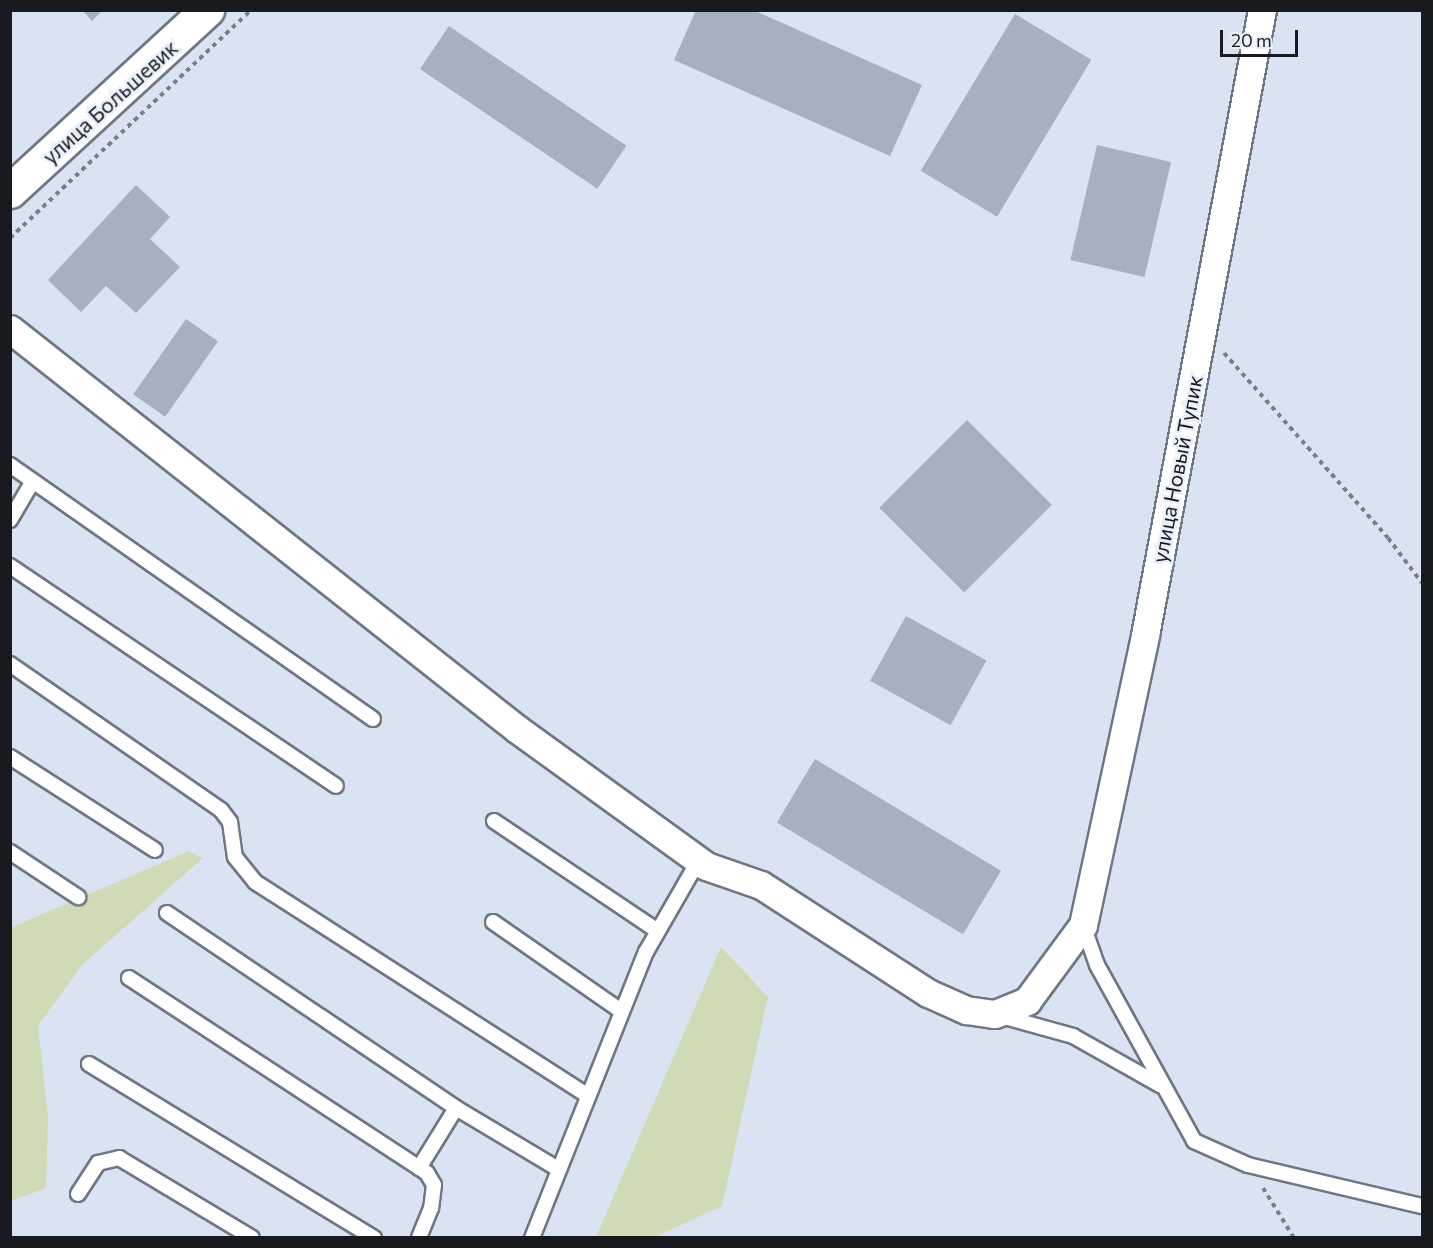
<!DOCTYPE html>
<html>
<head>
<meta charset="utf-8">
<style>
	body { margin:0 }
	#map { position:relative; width:1433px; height:1248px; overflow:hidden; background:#dae3f2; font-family:Commissioner,sans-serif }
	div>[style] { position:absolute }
	.green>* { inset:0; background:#cfdbb6 }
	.building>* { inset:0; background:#a7b0be; transform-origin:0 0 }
	.path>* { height:4px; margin-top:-2px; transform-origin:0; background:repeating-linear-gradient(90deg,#787f89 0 4.5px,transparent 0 9px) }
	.roads { filter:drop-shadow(2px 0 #6e7784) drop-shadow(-2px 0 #6e7784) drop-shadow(0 2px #6e7784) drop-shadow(0 -2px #6e7784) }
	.service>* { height:14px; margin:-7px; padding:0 7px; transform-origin:7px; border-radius:7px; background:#fff }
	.minor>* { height:27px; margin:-13.5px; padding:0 13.5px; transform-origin:13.5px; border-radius:13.5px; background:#fff }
	.primary>* { height:33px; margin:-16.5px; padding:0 16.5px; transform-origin:16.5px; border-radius:16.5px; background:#fff }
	span { translate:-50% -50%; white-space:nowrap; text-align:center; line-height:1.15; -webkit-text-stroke:5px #e9f0fc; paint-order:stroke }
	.street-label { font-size:21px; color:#171b20 }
	.frame { position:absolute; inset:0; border:12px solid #171b20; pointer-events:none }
	.scale { position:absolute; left:1220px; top:30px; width:78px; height:27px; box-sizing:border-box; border:3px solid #171b20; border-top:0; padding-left:8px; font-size:18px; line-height:21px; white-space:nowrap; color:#171b20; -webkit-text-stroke:4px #e9f0fc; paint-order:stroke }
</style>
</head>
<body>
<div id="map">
	<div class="green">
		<div style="clip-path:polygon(189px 851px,203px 858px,82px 965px,38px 1026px,48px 1116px,46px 1188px,11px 1201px,10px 928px)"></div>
		<div style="clip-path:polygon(721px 947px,768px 997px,722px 1206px,655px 1237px,596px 1237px)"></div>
	</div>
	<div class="building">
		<div style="clip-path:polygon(82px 10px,103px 10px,92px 21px)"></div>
		<div style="clip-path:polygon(696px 10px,753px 10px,922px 85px,890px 156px,674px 60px)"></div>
		<div style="left:1015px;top:14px;width:89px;height:183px;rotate:31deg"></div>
		<div style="left:449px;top:26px;width:214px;height:52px;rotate:34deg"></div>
		<div style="left:1097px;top:145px;width:76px;height:118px;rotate:13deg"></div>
		<div style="clip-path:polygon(136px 185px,170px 217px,150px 239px,180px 267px,136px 313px,106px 286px,81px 312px,48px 280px)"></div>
		<div style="left:186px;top:319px;width:39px;height:92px;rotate:35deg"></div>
		<div style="left:967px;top:420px;width:120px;height:124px;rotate:45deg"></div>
		<div style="left:906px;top:616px;width:92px;height:74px;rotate:29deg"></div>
		<div style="left:815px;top:759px;width:217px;height:74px;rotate:31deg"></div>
	</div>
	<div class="path">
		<div style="left:10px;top:238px;width:332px;rotate:-43.4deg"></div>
		<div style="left:1224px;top:353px;width:247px;rotate:48.4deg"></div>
		<div style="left:1388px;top:538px;width:56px;rotate:52.9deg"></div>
		<div style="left:1263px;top:1188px;width:59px;rotate:58.2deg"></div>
	</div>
	<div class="roads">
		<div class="service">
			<div style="left:10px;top:465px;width:443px;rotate:35deg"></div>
			<div style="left:10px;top:520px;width:45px;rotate:-59.5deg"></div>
			<div style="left:10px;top:566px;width:393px;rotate:34deg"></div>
			<div style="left:10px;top:664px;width:257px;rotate:34.7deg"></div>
			<div style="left:221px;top:810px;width:15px;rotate:53deg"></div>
			<div style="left:230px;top:822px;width:35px;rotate:82deg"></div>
			<div style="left:235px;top:857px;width:32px;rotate:51deg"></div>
			<div style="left:255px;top:882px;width:394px;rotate:32.7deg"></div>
			<div style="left:10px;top:757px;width:172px;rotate:32.7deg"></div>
			<div style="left:494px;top:821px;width:197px;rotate:33.9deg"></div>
			<div style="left:10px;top:852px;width:82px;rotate:33.5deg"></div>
			<div style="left:167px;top:913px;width:349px;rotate:34deg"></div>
			<div style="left:456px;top:1108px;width:119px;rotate:30.9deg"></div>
			<div style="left:493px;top:922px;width:156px;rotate:34.8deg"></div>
			<div style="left:1083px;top:925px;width:42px;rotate:70.7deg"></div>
			<div style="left:1097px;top:965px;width:201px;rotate:61.1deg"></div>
			<div style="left:1194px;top:1141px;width:59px;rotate:24deg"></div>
			<div style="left:1248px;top:1165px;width:179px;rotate:13.3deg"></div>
			<div style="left:129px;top:978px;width:356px;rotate:33.2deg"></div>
			<div style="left:427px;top:1173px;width:14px;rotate:60deg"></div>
			<div style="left:434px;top:1185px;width:23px;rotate:97deg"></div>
			<div style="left:431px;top:1208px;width:32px;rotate:112deg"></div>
			<div style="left:1001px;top:1016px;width:75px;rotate:15.5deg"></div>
			<div style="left:1073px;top:1036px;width:100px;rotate:29.4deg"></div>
			<div style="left:89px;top:1064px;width:334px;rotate:31.4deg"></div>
			<div style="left:419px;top:1168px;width:70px;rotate:-58.3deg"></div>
			<div style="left:78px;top:1194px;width:37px;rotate:-57deg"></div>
			<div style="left:98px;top:1163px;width:22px;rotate:-13deg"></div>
			<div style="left:119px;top:1158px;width:155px;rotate:31deg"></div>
			<div style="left:532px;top:1238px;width:308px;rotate:-68.3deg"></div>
			<div style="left:646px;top:952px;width:106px;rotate:-60.1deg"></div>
		</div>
		<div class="minor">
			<div style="left:10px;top:329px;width:646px;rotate:38.27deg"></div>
			<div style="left:517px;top:729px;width:233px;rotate:35.9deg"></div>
			<div style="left:706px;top:866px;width:58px;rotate:19.1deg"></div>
			<div style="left:761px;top:885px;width:199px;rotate:32.9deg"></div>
			<div style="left:928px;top:993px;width:42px;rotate:24.1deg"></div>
			<div style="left:966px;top:1010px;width:29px;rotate:8deg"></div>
			<div style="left:995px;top:1014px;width:35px;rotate:-22deg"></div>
			<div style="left:1027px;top:1001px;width:94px;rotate:-53.6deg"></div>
			<div style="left:1083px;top:925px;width:297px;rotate:-77.9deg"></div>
			<div style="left:1145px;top:635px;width:636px;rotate:-79.4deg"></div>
		</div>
		<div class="primary">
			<div style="left:10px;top:191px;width:268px;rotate:-42.6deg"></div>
		</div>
	</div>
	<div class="street-label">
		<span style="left:110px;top:102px;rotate:-42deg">улица Большевик</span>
		<span style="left:1177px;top:469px;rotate:-79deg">улица Новый Тупик</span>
	</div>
	<div class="frame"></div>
	<div class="scale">20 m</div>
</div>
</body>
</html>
